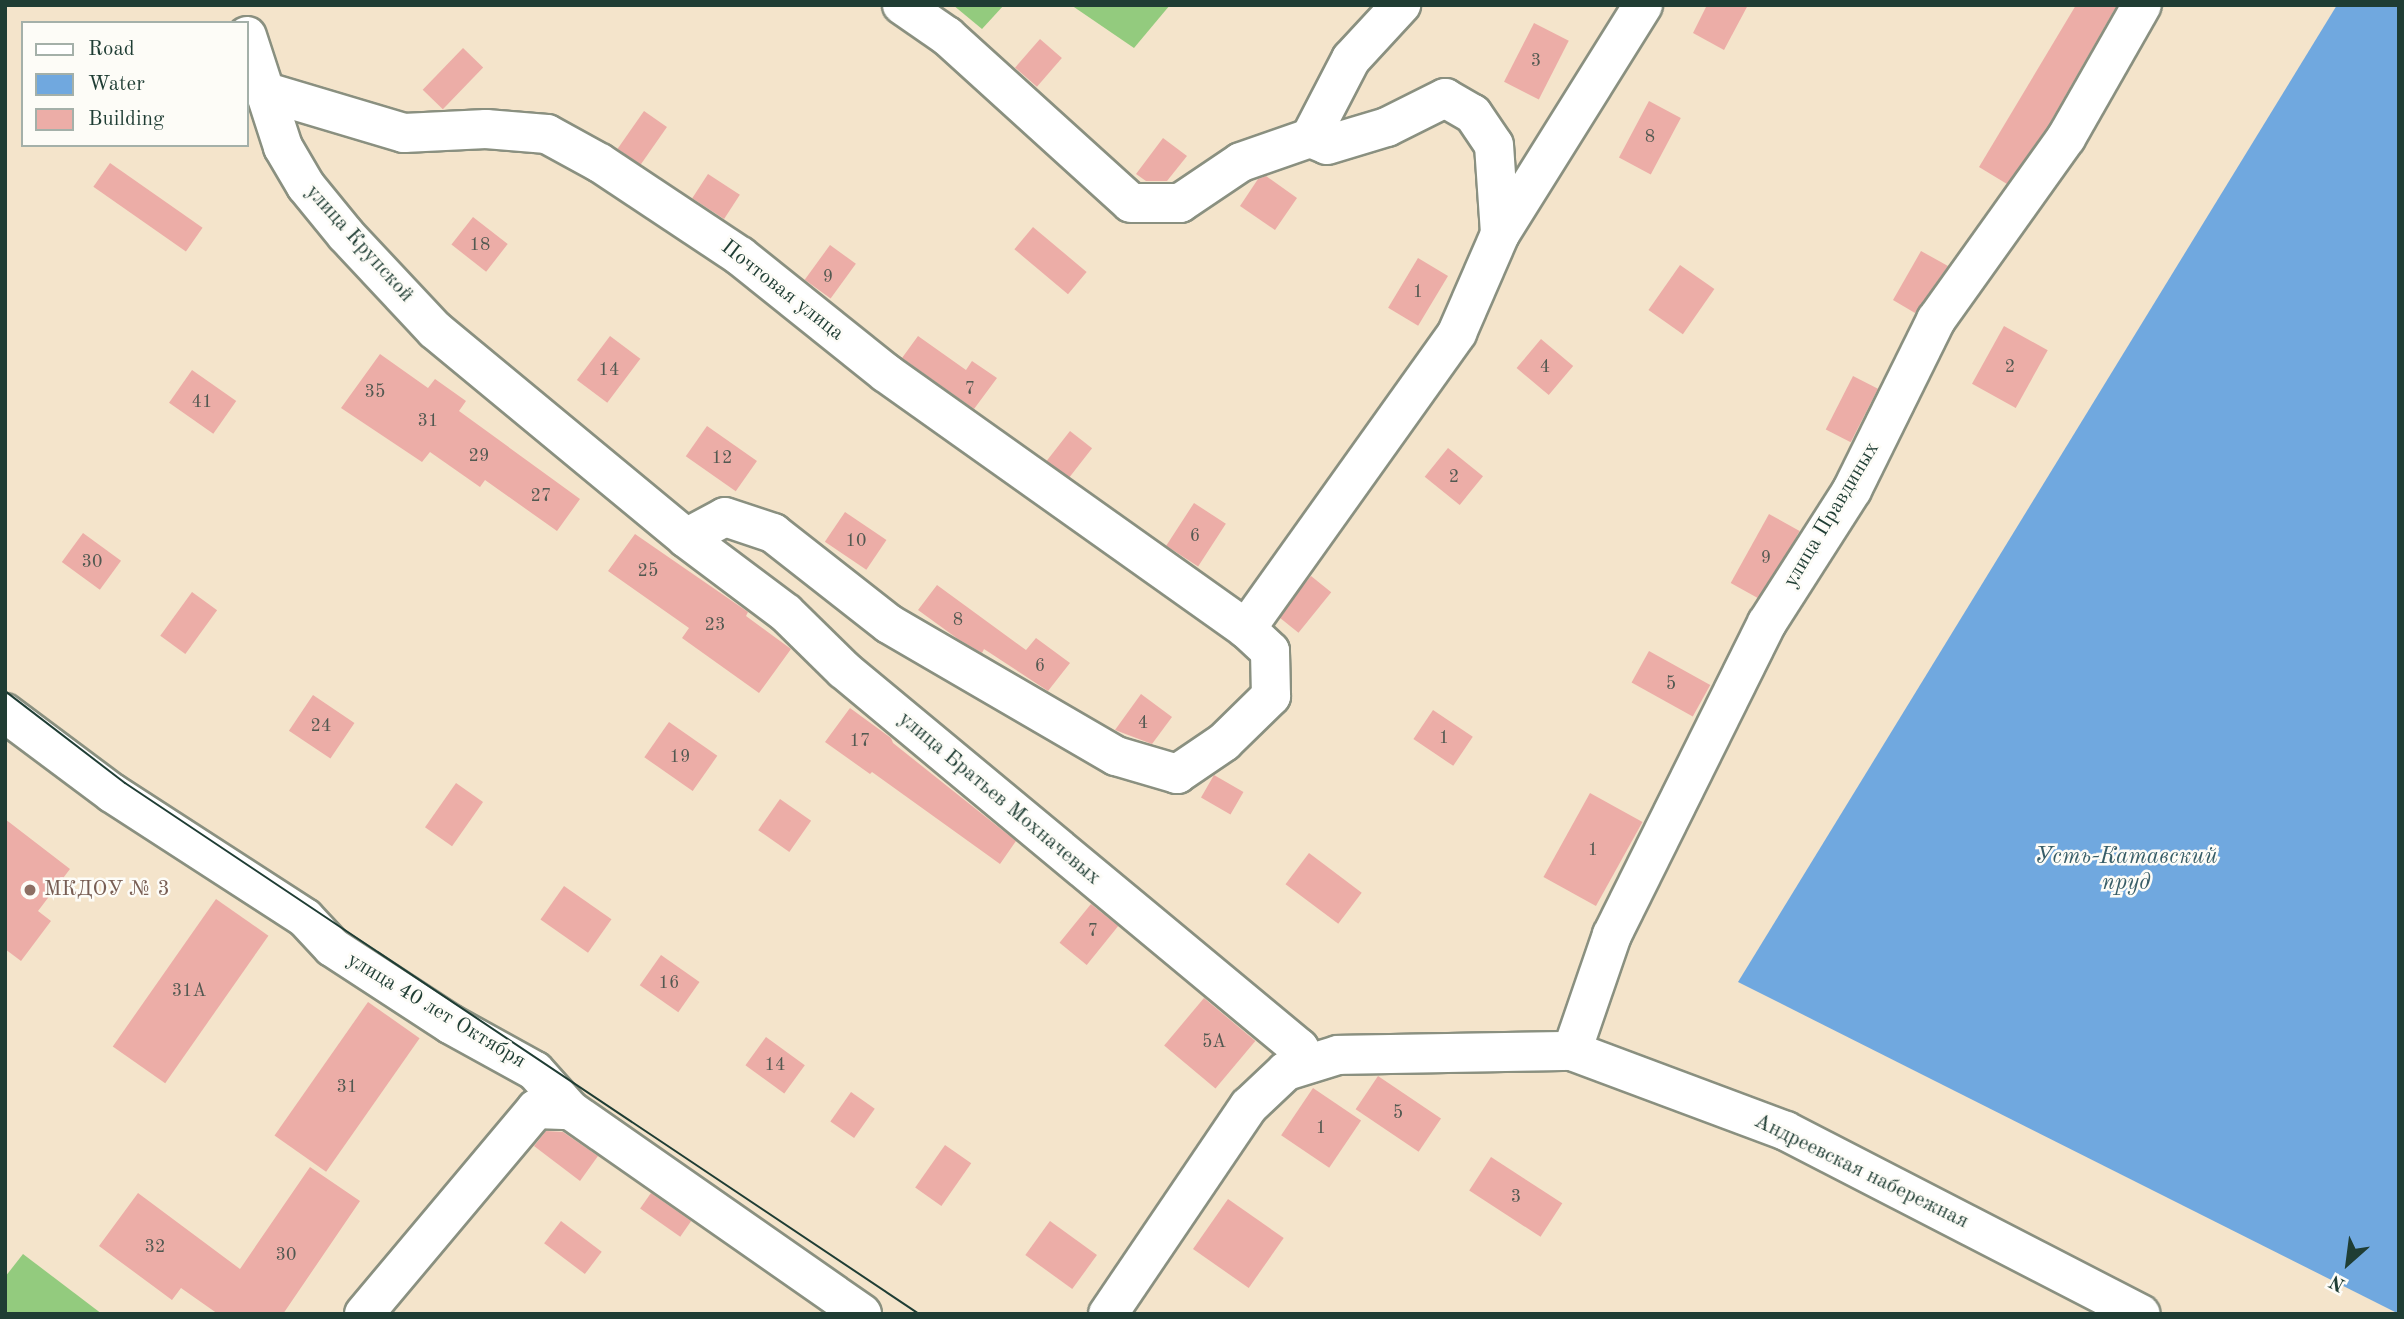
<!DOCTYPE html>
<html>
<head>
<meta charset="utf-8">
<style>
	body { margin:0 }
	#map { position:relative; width:2404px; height:1319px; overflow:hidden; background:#f4e4cb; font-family:"Old Standard TT",serif }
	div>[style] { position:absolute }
	.green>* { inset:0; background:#93cb7e }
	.water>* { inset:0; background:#70a8df }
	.building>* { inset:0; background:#ecada7; transform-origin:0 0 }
	.roads { filter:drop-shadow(2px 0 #8a9080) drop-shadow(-2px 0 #8a9080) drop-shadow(0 2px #8a9080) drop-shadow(0 -2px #8a9080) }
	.minor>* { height:38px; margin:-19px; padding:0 19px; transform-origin:19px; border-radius:19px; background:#fff }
	.major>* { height:38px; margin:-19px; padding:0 19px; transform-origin:19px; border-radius:19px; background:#fff }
	.tram>* { height:2px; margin:-1px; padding:0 1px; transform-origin:1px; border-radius:1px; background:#1f3d34 }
	.dots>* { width:19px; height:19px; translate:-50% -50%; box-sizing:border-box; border:4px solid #fdfcf7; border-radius:50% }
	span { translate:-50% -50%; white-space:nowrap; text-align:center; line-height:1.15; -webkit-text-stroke:5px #fdfcf7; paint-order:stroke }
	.number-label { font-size:18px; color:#525951 }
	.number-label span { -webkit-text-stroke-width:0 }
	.street-label { font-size:21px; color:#1f3d34 }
	.education-label { font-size:21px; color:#785e54 }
	.left { translate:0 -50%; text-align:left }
	.water-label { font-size:23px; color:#375d67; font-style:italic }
	.frame { position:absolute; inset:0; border:7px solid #1f3d34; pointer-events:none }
	.legend { position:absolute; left:21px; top:21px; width:228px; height:126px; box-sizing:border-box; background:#fdfcf7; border:2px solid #a4b0a9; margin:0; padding:9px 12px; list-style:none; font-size:21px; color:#1f3d34 }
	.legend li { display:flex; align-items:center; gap:14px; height:35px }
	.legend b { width:35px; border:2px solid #a4b0a9 }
	.north { position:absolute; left:2313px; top:1228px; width:70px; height:70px; -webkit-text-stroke:5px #fdfcf7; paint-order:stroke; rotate:208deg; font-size:19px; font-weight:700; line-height:28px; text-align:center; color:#1f3d34 }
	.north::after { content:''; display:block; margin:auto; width:24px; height:32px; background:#1f3d34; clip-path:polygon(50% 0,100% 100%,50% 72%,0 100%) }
</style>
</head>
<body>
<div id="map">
	<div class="green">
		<div style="clip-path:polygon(953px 5px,1004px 5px,982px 29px)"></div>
		<div style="clip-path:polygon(1071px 5px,1170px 5px,1134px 48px)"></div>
		<div style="clip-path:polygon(23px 1254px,102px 1314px,5px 1314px,5px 1277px)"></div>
	</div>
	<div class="water">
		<div style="clip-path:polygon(2337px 5px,2399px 5px,2399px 1314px,1738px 982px)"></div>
	</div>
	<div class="building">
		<div style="clip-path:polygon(1707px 5px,1748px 5px,1724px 50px,1693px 33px)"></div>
		<div style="clip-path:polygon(2076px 5px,2117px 5px,2048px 126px,2007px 184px,1979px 167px)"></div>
		<div style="left:1534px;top:23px;width:39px;height:66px;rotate:27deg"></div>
		<div style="left:1040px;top:39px;width:29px;height:38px;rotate:41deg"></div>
		<div style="left:463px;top:48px;width:28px;height:58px;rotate:44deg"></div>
		<div style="left:1649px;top:101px;width:36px;height:64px;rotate:28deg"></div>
		<div style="left:644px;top:111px;width:28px;height:46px;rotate:35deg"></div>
		<div style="clip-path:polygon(1163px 138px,1187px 156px,1167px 181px,1146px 181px,1136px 174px)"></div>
		<div style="left:110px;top:163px;width:113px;height:29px;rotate:35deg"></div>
		<div style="left:708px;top:174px;width:38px;height:29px;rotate:33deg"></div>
		<div style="clip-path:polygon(1266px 176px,1297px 198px,1275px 230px,1240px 206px,1258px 179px)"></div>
		<div style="left:473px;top:217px;width:44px;height:35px;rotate:38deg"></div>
		<div style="left:1033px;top:227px;width:70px;height:29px;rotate:40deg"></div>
		<div style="left:830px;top:245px;width:32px;height:43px;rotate:36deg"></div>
		<div style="clip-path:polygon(1921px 251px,1948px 266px,1915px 313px,1893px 300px)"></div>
		<div style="left:1418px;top:258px;width:35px;height:58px;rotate:31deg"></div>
		<div style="left:1680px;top:265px;width:42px;height:55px;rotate:35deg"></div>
		<div style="left:2004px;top:326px;width:50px;height:66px;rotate:29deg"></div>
		<div style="left:610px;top:336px;width:38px;height:55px;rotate:37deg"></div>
		<div style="clip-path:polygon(918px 336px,966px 370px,972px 361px,997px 378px,974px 409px,902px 358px)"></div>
		<div style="left:1541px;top:339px;width:42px;height:38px;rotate:40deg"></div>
		<div style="clip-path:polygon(380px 354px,428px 388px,435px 379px,466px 401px,459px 411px,580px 499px,557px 531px,485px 480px,480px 487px,430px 452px,422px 462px,341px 408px)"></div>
		<div style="left:192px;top:370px;width:54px;height:40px;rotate:35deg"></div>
		<div style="left:1853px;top:376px;width:28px;height:60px;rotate:27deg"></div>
		<div style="left:707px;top:426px;width:61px;height:37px;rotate:35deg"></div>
		<div style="left:1070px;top:431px;width:28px;height:38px;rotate:38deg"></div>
		<div style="left:1448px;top:448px;width:45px;height:37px;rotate:39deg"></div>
		<div style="left:1194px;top:503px;width:38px;height:51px;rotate:33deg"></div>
		<div style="left:845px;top:512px;width:50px;height:36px;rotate:34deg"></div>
		<div style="left:1769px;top:514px;width:35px;height:79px;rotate:29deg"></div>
		<div style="left:83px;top:533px;width:47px;height:36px;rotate:36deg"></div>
		<div style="clip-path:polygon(635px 534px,748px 612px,746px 616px,791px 649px,759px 693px,682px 638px,689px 628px,608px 571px)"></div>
		<div style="left:1311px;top:576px;width:26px;height:52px;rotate:39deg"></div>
		<div style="clip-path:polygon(937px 585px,1026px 650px,1036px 638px,1070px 663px,1048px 691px,984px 649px,982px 653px,958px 639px,918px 610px)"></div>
		<div style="left:192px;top:592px;width:31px;height:54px;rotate:36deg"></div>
		<div style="left:1649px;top:651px;width:70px;height:36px;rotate:29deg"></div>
		<div style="clip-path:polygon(1141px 694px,1172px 717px,1152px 744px,1115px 730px)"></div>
		<div style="left:313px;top:695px;width:50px;height:43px;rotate:34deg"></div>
		<div style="clip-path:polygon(850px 708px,891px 738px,893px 743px,1016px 841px,1000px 864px,872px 772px,870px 774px,825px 742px)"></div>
		<div style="left:1433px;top:710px;width:48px;height:35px;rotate:34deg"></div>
		<div style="left:669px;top:722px;width:59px;height:43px;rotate:35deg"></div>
		<div style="left:1214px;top:775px;width:34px;height:26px;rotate:30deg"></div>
		<div style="left:456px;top:783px;width:33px;height:54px;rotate:35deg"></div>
		<div style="left:1590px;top:793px;width:60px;height:96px;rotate:29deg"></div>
		<div style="left:780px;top:799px;width:38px;height:38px;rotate:35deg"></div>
		<div style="clip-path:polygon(5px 819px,70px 869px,38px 911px,51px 921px,21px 961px,5px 949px)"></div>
		<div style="left:1309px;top:853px;width:66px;height:39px;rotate:37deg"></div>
		<div style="left:564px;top:886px;width:58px;height:41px;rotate:35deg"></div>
		<div style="left:216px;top:899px;width:64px;height:180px;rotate:35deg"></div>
		<div style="left:1091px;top:904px;width:35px;height:50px;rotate:39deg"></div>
		<div style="left:661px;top:955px;width:47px;height:37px;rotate:35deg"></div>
		<div style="left:1204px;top:998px;width:67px;height:62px;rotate:40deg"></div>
		<div style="left:368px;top:1002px;width:63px;height:163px;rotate:35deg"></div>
		<div style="left:766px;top:1037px;width:48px;height:35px;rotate:36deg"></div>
		<div style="left:1378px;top:1076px;width:76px;height:40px;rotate:34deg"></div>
		<div style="left:1313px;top:1088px;width:58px;height:57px;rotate:34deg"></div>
		<div style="left:851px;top:1092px;width:29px;height:36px;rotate:35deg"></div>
		<div style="clip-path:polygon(546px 1131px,563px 1132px,598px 1156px,580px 1181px,534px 1146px)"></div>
		<div style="left:945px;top:1145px;width:32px;height:52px;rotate:35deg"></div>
		<div style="left:1491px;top:1157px;width:85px;height:40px;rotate:33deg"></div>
		<div style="clip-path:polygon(310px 1167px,360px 1201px,283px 1314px,218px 1314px,181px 1288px,172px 1300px,99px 1246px,138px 1193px,240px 1269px)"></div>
		<div style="left:651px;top:1193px;width:49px;height:19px;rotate:35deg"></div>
		<div style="left:1228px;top:1199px;width:68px;height:61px;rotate:35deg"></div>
		<div style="left:561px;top:1221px;width:51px;height:28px;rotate:37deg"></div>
		<div style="left:1050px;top:1221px;width:58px;height:42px;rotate:36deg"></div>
	</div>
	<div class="roads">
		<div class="minor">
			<div style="left:902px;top:5px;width:55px;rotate:34.6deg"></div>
			<div style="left:947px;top:36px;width:248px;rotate:42.2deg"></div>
			<div style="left:1131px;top:203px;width:49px"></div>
			<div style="left:1180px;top:203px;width:73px;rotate:-33.9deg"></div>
			<div style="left:1241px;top:162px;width:73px;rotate:-19.2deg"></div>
			<div style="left:1310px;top:138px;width:18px;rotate:22deg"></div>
			<div style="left:1327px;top:145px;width:63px;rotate:-16.7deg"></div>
			<div style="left:1387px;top:127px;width:65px;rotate:-26.6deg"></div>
			<div style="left:1445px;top:98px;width:32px;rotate:30deg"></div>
			<div style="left:1473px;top:114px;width:37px;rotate:56deg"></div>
			<div style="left:1494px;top:145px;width:89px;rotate:86.1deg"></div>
			<div style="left:247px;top:36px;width:117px;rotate:72deg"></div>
			<div style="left:283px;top:147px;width:45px;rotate:59.5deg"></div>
			<div style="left:306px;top:186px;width:63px;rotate:50.8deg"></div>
			<div style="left:346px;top:235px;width:130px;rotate:46.9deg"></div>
			<div style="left:435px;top:330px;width:326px;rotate:39.6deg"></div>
			<div style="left:686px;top:538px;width:44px;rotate:-28.3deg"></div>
			<div style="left:725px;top:517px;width:51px;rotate:18.4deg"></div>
			<div style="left:773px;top:533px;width:147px;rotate:38.1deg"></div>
			<div style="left:889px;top:624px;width:263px;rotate:30.2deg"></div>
			<div style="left:1116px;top:756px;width:64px;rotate:16.4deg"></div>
			<div style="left:1177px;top:774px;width:57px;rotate:-34.2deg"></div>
			<div style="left:1224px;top:742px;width:66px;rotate:-44.4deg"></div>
			<div style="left:1271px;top:696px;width:45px;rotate:-91.3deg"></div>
			<div style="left:1270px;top:651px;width:33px;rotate:-137deg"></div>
			<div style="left:1246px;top:629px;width:364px;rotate:-54.5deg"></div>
			<div style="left:1457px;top:333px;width:108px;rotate:-66.5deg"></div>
			<div style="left:1500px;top:234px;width:270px;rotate:-58deg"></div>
			<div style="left:263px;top:91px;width:147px;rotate:16.6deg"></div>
			<div style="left:404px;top:133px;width:82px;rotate:-2.8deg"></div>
			<div style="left:486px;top:129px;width:61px;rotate:4.7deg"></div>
			<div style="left:547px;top:134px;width:60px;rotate:28.7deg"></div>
			<div style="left:600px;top:163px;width:168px;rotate:33.6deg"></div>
			<div style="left:740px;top:256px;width:187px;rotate:38.7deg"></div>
			<div style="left:886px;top:373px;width:442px;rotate:35.4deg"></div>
			<div style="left:1310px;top:138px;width:89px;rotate:-62.6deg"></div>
			<div style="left:1351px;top:59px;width:74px;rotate:-47.2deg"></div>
			<div style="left:686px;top:538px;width:125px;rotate:36.9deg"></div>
			<div style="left:786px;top:613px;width:81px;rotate:44.5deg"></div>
			<div style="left:844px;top:670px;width:592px;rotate:39.72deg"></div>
			<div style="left:1299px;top:1048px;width:18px;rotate:61deg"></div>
			<div style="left:5px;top:713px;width:134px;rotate:36.8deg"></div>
			<div style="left:112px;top:793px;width:230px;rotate:32.9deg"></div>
			<div style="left:305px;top:918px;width:40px;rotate:47deg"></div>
			<div style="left:332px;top:947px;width:141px;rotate:33.1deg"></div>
			<div style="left:450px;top:1024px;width:97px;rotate:28.9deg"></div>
			<div style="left:535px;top:1071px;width:52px;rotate:48.1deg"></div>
			<div style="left:570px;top:1110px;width:356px;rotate:34.9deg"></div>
			<div style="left:1572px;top:1051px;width:123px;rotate:-71deg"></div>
			<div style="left:1612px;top:935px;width:348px;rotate:-63.6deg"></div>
			<div style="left:1767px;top:623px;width:158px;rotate:-57.4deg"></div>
			<div style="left:1852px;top:490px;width:190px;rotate:-63.7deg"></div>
			<div style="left:1936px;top:320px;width:224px;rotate:-54.5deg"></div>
			<div style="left:2066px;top:138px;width:153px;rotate:-60.3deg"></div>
			<div style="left:364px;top:1314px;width:268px;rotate:-50deg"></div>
			<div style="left:536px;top:1109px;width:34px;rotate:2deg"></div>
		</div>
		<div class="major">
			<div style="left:1108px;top:1314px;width:251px;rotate:-55.9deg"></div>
			<div style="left:1249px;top:1106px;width:51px;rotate:-43.4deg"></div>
			<div style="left:1286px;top:1071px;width:54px;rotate:-17.1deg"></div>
			<div style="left:1338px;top:1055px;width:234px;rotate:-1deg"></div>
			<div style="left:1572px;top:1051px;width:228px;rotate:20.5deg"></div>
			<div style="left:1786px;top:1131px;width:399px;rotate:27.3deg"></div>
		</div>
	</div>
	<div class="tram">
		<div style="left:5px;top:691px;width:151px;rotate:37.5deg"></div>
		<div style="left:125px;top:783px;width:955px;rotate:33.77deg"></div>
	</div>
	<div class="dots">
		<div style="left:30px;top:890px;background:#8d6e63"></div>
	</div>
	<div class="number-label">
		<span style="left:1536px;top:61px">3</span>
		<span style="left:1650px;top:137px">8</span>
		<span style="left:480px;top:245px">18</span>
		<span style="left:828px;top:277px">9</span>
		<span style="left:1418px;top:292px">1</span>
		<span style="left:1545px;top:367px">4</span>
		<span style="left:2010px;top:367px">2</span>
		<span style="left:609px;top:370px">14</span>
		<span style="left:970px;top:389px">7</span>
		<span style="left:375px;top:392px">35</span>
		<span style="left:202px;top:402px">41</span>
		<span style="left:428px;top:421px">31</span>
		<span style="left:479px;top:456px">29</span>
		<span style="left:722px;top:458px">12</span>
		<span style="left:1454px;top:477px">2</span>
		<span style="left:541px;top:496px">27</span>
		<span style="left:1195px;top:536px">6</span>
		<span style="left:856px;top:541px">10</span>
		<span style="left:1766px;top:558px">9</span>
		<span style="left:92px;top:562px">30</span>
		<span style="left:648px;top:571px">25</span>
		<span style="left:958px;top:620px">8</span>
		<span style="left:715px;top:625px">23</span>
		<span style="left:1040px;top:666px">6</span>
		<span style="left:1671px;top:684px">5</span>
		<span style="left:1143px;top:723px">4</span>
		<span style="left:321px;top:726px">24</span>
		<span style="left:1444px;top:738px">1</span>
		<span style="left:860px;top:741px">17</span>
		<span style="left:680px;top:757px">19</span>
		<span style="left:1593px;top:850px">1</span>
		<span style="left:1093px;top:931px">7</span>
		<span style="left:669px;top:983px">16</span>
		<span style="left:189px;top:991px">31А</span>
		<span style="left:1214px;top:1042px">5А</span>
		<span style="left:775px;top:1065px">14</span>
		<span style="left:347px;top:1087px">31</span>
		<span style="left:1398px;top:1113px">5</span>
		<span style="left:1321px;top:1128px">1</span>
		<span style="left:1516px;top:1197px">3</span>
		<span style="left:155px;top:1247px">32</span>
		<span style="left:286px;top:1255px">30</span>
	</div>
	<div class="street-label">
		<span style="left:359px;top:244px;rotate:48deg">улица Крупской</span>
		<span style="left:782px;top:291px;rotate:38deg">Почтовая улица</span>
		<span style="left:1832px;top:515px;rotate:-59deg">улица Правдиных</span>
		<span style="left:999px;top:799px;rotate:40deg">улица Братьев Мохначевых</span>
		<span style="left:436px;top:1011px;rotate:31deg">улица 40 лет Октября</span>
		<span style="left:1861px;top:1172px;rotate:26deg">Андреевская набережная</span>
	</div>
	<div class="education-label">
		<span class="left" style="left:44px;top:890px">МКДОУ № 3</span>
	</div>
	<div class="water-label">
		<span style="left:2126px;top:870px">Усть-Катавский<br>пруд</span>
	</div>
	<div class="frame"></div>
	<ul class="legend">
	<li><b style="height:9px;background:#fff"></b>Road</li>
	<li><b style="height:19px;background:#70a8df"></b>Water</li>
	<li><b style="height:19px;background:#ecada7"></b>Building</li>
	</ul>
	<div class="north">N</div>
</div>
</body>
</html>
